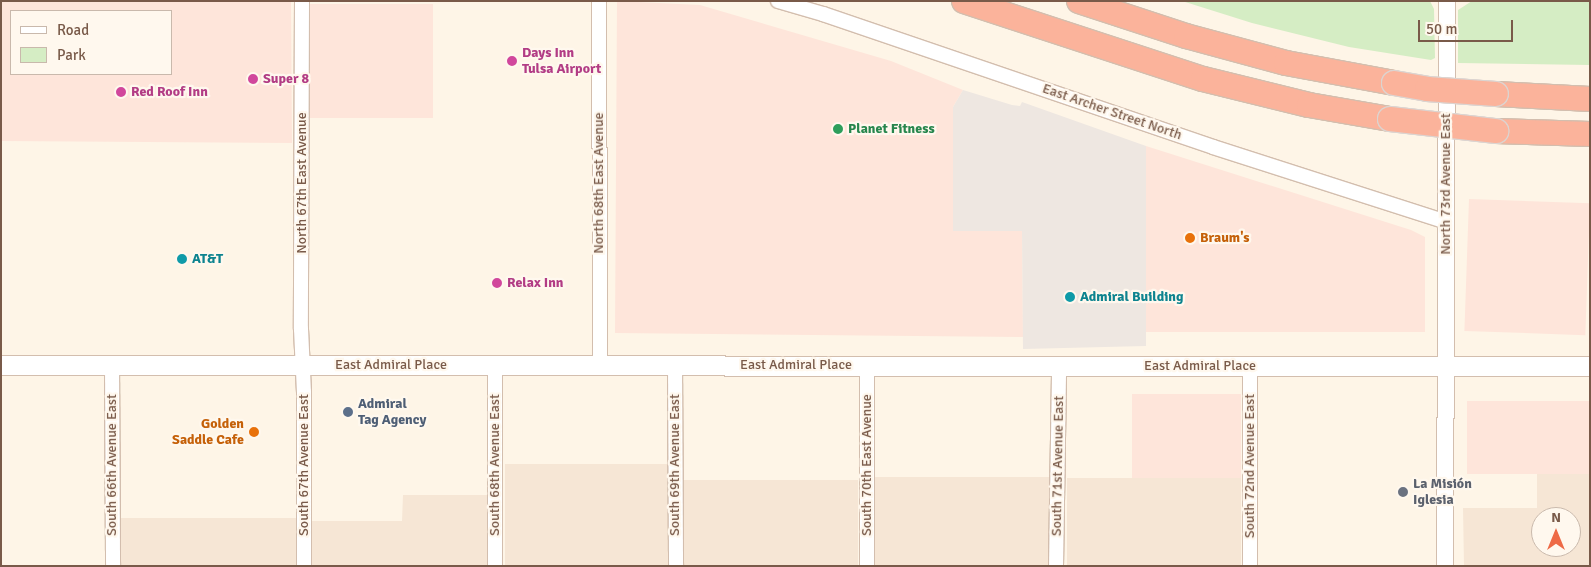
<!DOCTYPE html>
<html>
<head>
<meta charset="utf-8">
<style>
	body { margin:0 }
	#map { position:relative; width:1591px; height:567px; overflow:hidden; background:#fef5e7; font-family:Signika,sans-serif }
	div>[style] { position:absolute }
	.residential>* { inset:0; background:#f6e6d5; transform-origin:0 0 }
	.commercial>* { inset:0; background:#fee5da; transform-origin:0 0 }
	.industrial>* { inset:0; background:#eee7e1 }
	.green>* { inset:0; background:#d5edc4 }
	.roads { filter:drop-shadow(1px 0 #d3beae) drop-shadow(-1px 0 #d3beae) drop-shadow(0 1px #d3beae) drop-shadow(0 -1px #d3beae) }
	.minor>* { height:14px; margin:-7px; padding:0 7px; transform-origin:7px; border-radius:7px; background:#fff }
	.tertiary>* { height:16px; margin:-8px; padding:0 8px; transform-origin:8px; border-radius:8px; background:#fff }
	.secondary>* { height:19px; margin:-9.5px; padding:0 9.5px; transform-origin:9.5px; border-radius:9.5px; background:#fff }
	.motorway>* { height:24px; margin:-12px; padding:0 12px; transform-origin:12px; border-radius:12px; background:#fbb39b }
	.bridges { filter:drop-shadow(1px 0 #dcd4d0) drop-shadow(-1px 0 #dcd4d0) drop-shadow(0 1px #dcd4d0) drop-shadow(0 -1px #dcd4d0) }
	.motorway-bridge>* { height:24px; margin:-12px; padding:0 12px; transform-origin:12px; border-radius:12px; background:#fbb39b }
	.dots>* { width:14px; height:14px; translate:-50% -50%; box-sizing:border-box; border:2px solid #fff8ee; border-radius:50% }
	span { translate:-50% -50%; white-space:nowrap; text-align:center; line-height:1.15; -webkit-text-stroke:4.5px #fff8ee; paint-order:stroke }
	.hotel-label { font-size:14px; color:#b23c85; font-weight:700 }
	.left { translate:0 -50%; text-align:left }
	.street-label { font-size:14px; color:#795a49 }
	.leisure-label { font-size:14px; color:#27864d; font-weight:700 }
	.food-label { font-size:14px; color:#c56008; font-weight:700 }
	.right { translate:-100% -50%; text-align:right }
	.culture-label { font-size:14px; color:#0d838f; font-weight:700 }
	.service-label { font-size:14px; color:#4e5e75; font-weight:700 }
	.worship-label { font-size:14px; color:#5b616d; font-weight:700 }
	.frame { position:absolute; inset:0; border:2px solid #795a49; pointer-events:none }
	.legend { position:absolute; left:10px; top:10px; width:162px; height:65px; box-sizing:border-box; background:#fff8ee; border:1px solid #c9b9ac; margin:0; padding:6px 9px; list-style:none; font-size:15px; color:#795a49 }
	.legend li { display:flex; align-items:center; gap:10px; height:25px }
	.legend b { width:25px; border:1px solid #c9b9ac }
	.north { position:absolute; left:1531px; top:507px; width:50px; height:50px; box-sizing:border-box; background:#fff8ee; border:1px solid #c9b9ac; border-radius:50%; rotate:0deg; font-size:14px; font-weight:700; line-height:20px; text-align:center; color:#795a49 }
	.north::after { content:''; display:block; margin:auto; width:18px; height:22px; background:#ee6a46; clip-path:polygon(50% 0,100% 100%,50% 72%,0 100%) }
	.scale { position:absolute; left:1418px; top:20px; width:95px; height:22px; box-sizing:border-box; border:2px solid #795a49; border-top:0; padding-left:6px; font-size:15px; line-height:18px; white-space:nowrap; color:#795a49; -webkit-text-stroke:4px #fff8ee; paint-order:stroke }
</style>
</head>
<body>
<div id="map">
	<div class="residential">
		<div style="left:505px;top:464px;width:163px;height:102px"></div>
		<div style="clip-path:polygon(evenodd,1537px 472px,1590px 472px,1590px 566px,1464px 566px,1463px 508px,1537px 508px,1537px 472px,1541px 517px,1571px 517px,1571px 547px,1541px 547px,1541px 517px)"></div>
		<div style="left:875px;top:477px;width:175px;height:89px"></div>
		<div style="left:1067px;top:478px;width:174px;height:88px"></div>
		<div style="left:683px;top:480px;width:175px;height:86px"></div>
		<div style="clip-path:polygon(403px 495px,489px 495px,488px 566px,310px 566px,310px 521px,402px 521px)"></div>
		<div style="left:120px;top:518px;width:176px;height:48px"></div>
	</div>
	<div class="commercial">
		<div style="clip-path:polygon(evenodd,1px 1px,291px 1px,292px 143px,1px 141px,1px 1px,11px 11px,171px 11px,171px 74px,11px 74px,11px 11px)"></div>
		<div style="clip-path:polygon(617px 1px,700px 5px,891px 61px,963px 90px,953px 107px,953px 231px,1022px 231px,1023px 337px,615px 333px)"></div>
		<div style="left:309px;top:4px;width:124px;height:114px"></div>
		<div style="clip-path:polygon(1146px 146px,1411px 230px,1425px 237px,1425px 332px,1146px 332px)"></div>
		<div style="left:1469px;top:199px;width:121px;height:132px;rotate:2deg"></div>
		<div style="left:1132px;top:394px;width:109px;height:84px"></div>
		<div style="left:1467px;top:401px;width:123px;height:73px"></div>
	</div>
	<div class="industrial">
		<div style="clip-path:polygon(963px 90px,1012px 105px,1020px 106px,1022px 102px,1146px 146px,1146px 346px,1023px 349px,1022px 231px,953px 231px,953px 107px)"></div>
	</div>
	<div class="green">
		<div style="clip-path:polygon(1182px 1px,1430px 1px,1434px 9px,1435px 58px,1431px 60px,1349px 47px,1252px 23px)"></div>
		<div style="clip-path:polygon(1472px 1px,1590px 1px,1590px 65px,1458px 63px,1458px 10px)"></div>
	</div>
	<div class="roads">
		<div class="minor">
			<div style="left:302px;top:1px;width:328px;rotate:90.2deg"></div>
			<div style="left:301px;top:329px;width:63px;rotate:87.3deg"></div>
			<div style="left:304px;top:392px;width:174px;rotate:90deg"></div>
			<div style="left:599px;top:1px;width:364px;rotate:89.8deg"></div>
			<div style="left:778px;top:1px;width:47px;rotate:16.1deg"></div>
			<div style="left:823px;top:14px;width:412px;rotate:18.8deg"></div>
			<div style="left:1213px;top:147px;width:245px;rotate:17.8deg"></div>
			<div style="left:112px;top:364px;width:202px;rotate:89.7deg"></div>
			<div style="left:495px;top:365px;width:201px;rotate:90deg"></div>
			<div style="left:675px;top:365px;width:201px;rotate:89.7deg"></div>
			<div style="left:867px;top:365px;width:201px;rotate:90deg"></div>
			<div style="left:1250px;top:366px;width:200px;rotate:90deg"></div>
			<div style="left:1056px;top:566px;width:200px;rotate:-89.1deg"></div>
		</div>
		<div class="tertiary">
			<div style="left:1445px;top:566px;width:565px;rotate:-89.8deg"></div>
		</div>
		<div class="secondary">
			<div style="left:1px;top:365px;width:1589px;rotate:0.04deg"></div>
		</div>
		<div class="motorway">
			<div style="left:964px;top:1px;width:251px;rotate:18.1deg"></div>
			<div style="left:1203px;top:79px;width:109px;rotate:13.8deg"></div>
			<div style="left:1309px;top:105px;width:82px;rotate:9.8deg"></div>
			<div style="left:1079px;top:1px;width:113px;rotate:18.1deg"></div>
			<div style="left:1186px;top:36px;width:104px;rotate:15.1deg"></div>
			<div style="left:1286px;top:63px;width:110px;rotate:10.5deg"></div>
			<div style="left:1496px;top:94px;width:94px;rotate:3deg"></div>
			<div style="left:1496px;top:131px;width:94px;rotate:1.8deg"></div>
		</div>
	</div>
	<div class="bridges">
		<div class="motorway-bridge">
			<div style="left:1394px;top:83px;width:34px;rotate:10deg"></div>
			<div style="left:1427px;top:89px;width:69px;rotate:4.1deg"></div>
			<div style="left:1390px;top:119px;width:107px;rotate:6.5deg"></div>
		</div>
	</div>
	<div class="dots">
		<div style="left:512px;top:61px;background:#d1479c"></div>
		<div style="left:253px;top:79px;background:#d1479c"></div>
		<div style="left:121px;top:92px;background:#d1479c"></div>
		<div style="left:838px;top:129px;background:#2e9e5b"></div>
		<div style="left:1190px;top:238px;background:#e8710a"></div>
		<div style="left:182px;top:259px;background:#0f9aa8"></div>
		<div style="left:497px;top:283px;background:#d1479c"></div>
		<div style="left:1070px;top:297px;background:#0f9aa8"></div>
		<div style="left:348px;top:412px;background:#5c6f8a"></div>
		<div style="left:254px;top:432px;background:#e8710a"></div>
		<div style="left:1403px;top:492px;background:#6b7280"></div>
	</div>
	<div class="hotel-label">
		<span class="left" style="left:522px;top:61px">Days Inn<br>Tulsa Airport</span>
		<span class="left" style="left:263px;top:79px">Super 8</span>
		<span class="left" style="left:131px;top:92px">Red Roof Inn</span>
		<span class="left" style="left:507px;top:283px">Relax Inn</span>
	</div>
	<div class="street-label">
		<span style="left:1112px;top:112px;rotate:19deg">East Archer Street North</span>
		<span style="left:302px;top:183px;rotate:-90deg">North 67th East Avenue</span>
		<span style="left:599px;top:183px;rotate:-90deg">North 68th East Avenue</span>
		<span style="left:1446px;top:184px;rotate:-90deg">North 73rd Avenue East</span>
		<span style="left:391px;top:365px">East Admiral Place</span>
		<span style="left:796px;top:365px">East Admiral Place</span>
		<span style="left:1200px;top:366px">East Admiral Place</span>
		<span style="left:112px;top:465px;rotate:-90deg">South 66th Avenue East</span>
		<span style="left:304px;top:465px;rotate:-90deg">South 67th Avenue East</span>
		<span style="left:495px;top:465px;rotate:-90deg">South 68th Avenue East</span>
		<span style="left:675px;top:465px;rotate:-90deg">South 69th Avenue East</span>
		<span style="left:867px;top:465px;rotate:-90deg">South 70th East Avenue</span>
		<span style="left:1058px;top:466px;rotate:-89deg">South 71st Avenue East</span>
		<span style="left:1250px;top:466px;rotate:-90deg">South 72nd Avenue East</span>
	</div>
	<div class="leisure-label">
		<span class="left" style="left:848px;top:129px">Planet Fitness</span>
	</div>
	<div class="food-label">
		<span class="left" style="left:1200px;top:238px">Braum's</span>
		<span class="right" style="left:244px;top:432px">Golden<br>Saddle Cafe</span>
	</div>
	<div class="culture-label">
		<span class="left" style="left:192px;top:259px">AT&amp;T</span>
		<span class="left" style="left:1080px;top:297px">Admiral Building</span>
	</div>
	<div class="service-label">
		<span class="left" style="left:358px;top:412px">Admiral<br>Tag Agency</span>
	</div>
	<div class="worship-label">
		<span class="left" style="left:1413px;top:492px">La Misión<br>Iglesia</span>
	</div>
	<div class="frame"></div>
	<ul class="legend">
	<li><b style="height:6px;background:#fff"></b>Road</li>
	<li><b style="height:14px;background:#d5edc4"></b>Park</li>
	</ul>
	<div class="north">N</div>
	<div class="scale">50 m</div>
</div>
</body>
</html>
